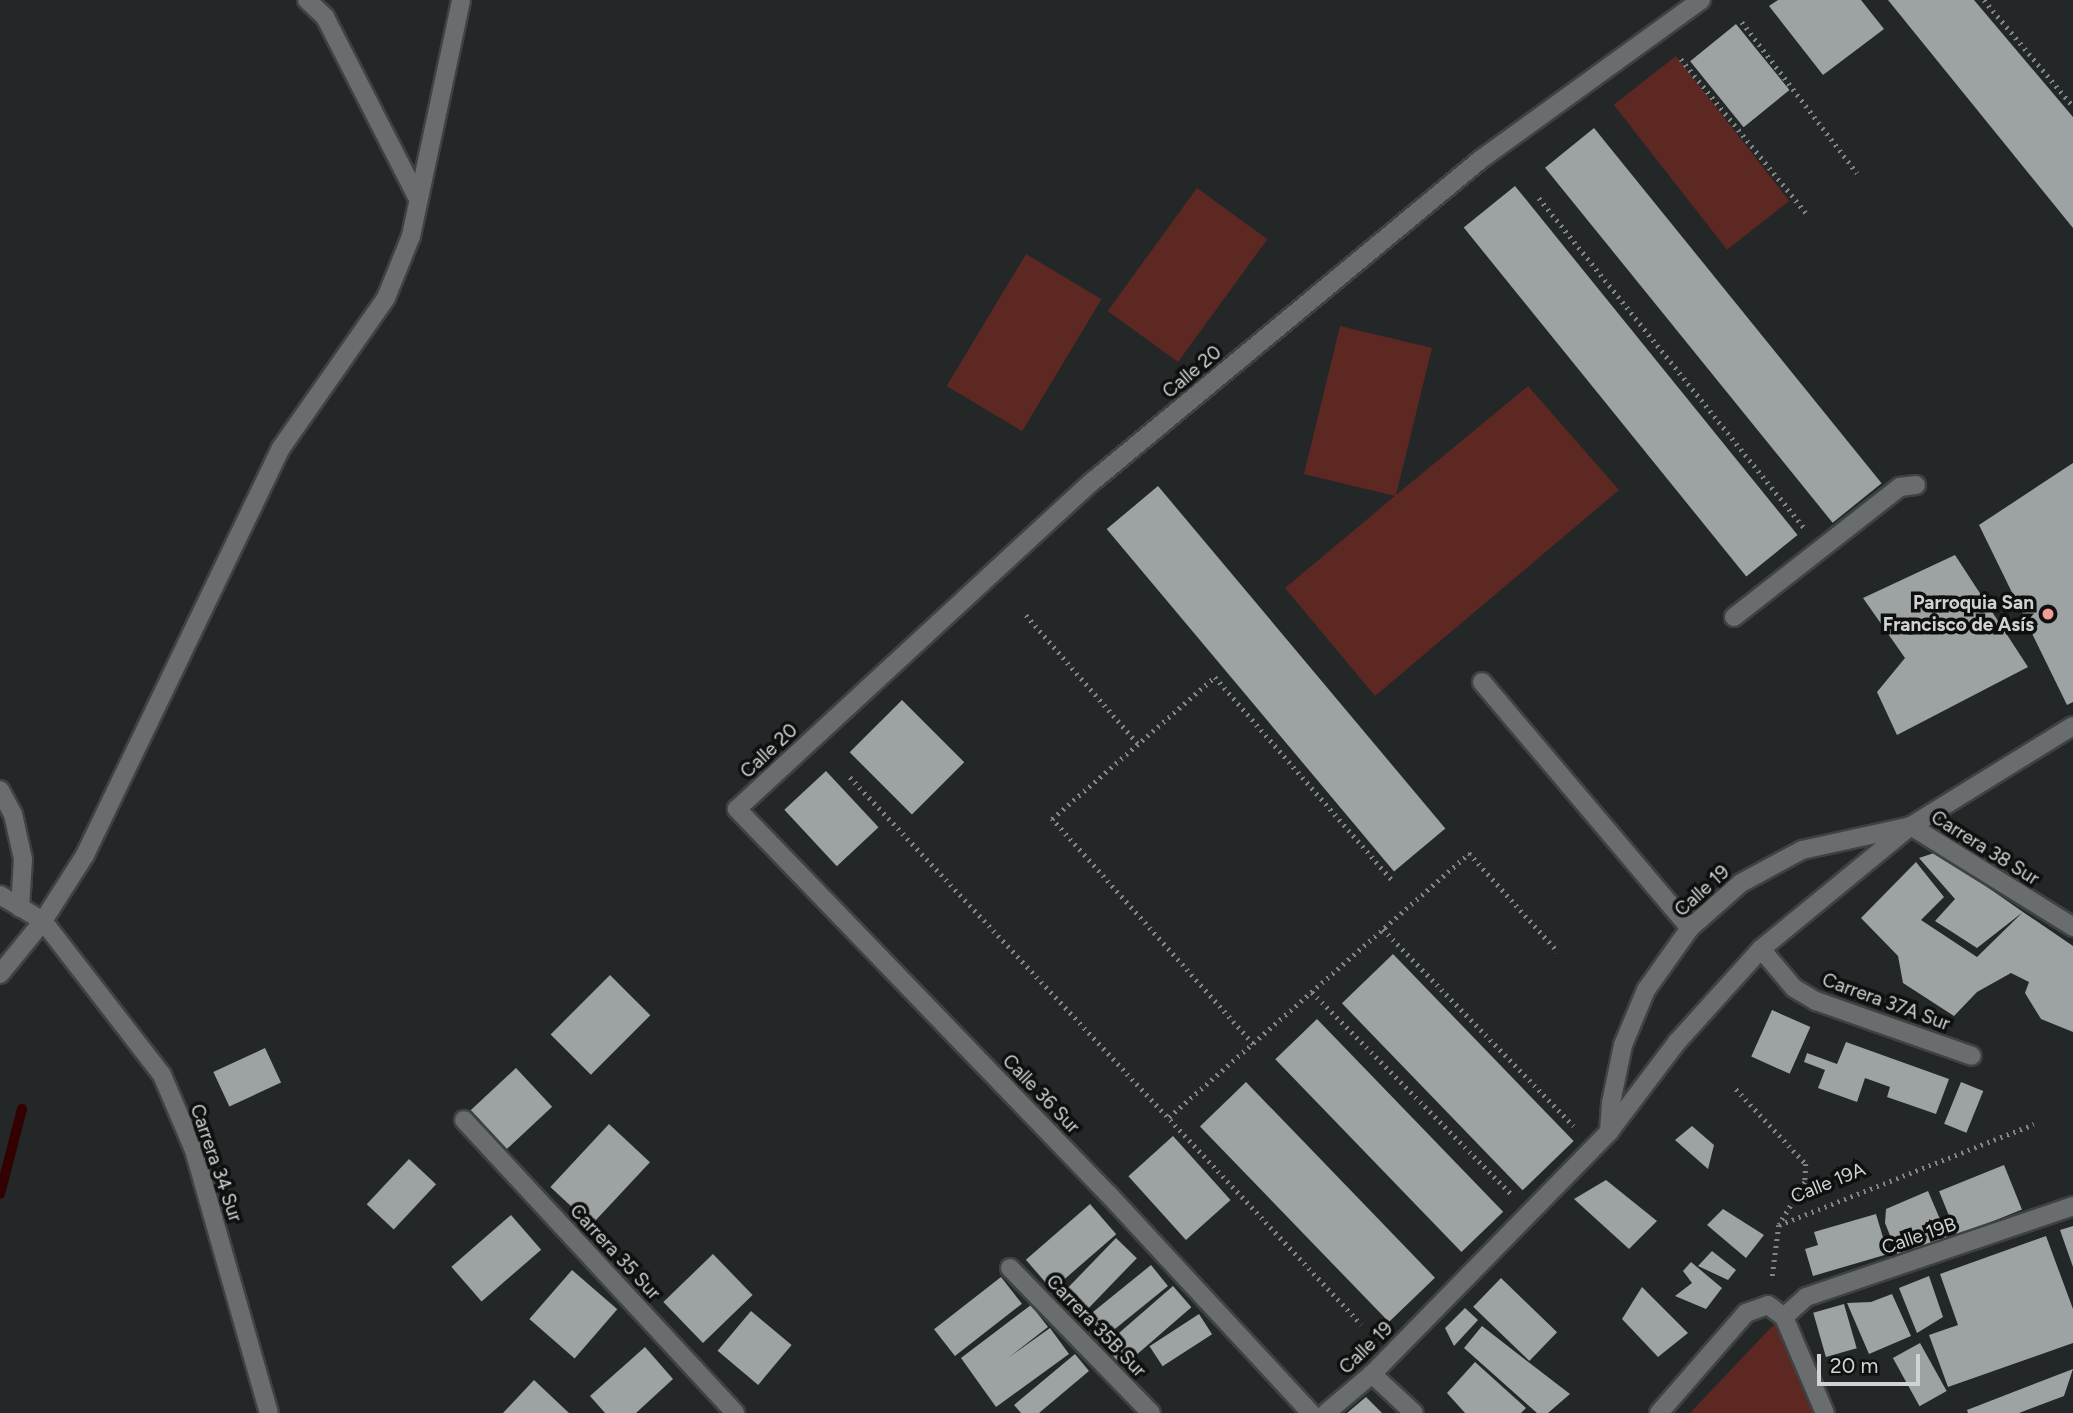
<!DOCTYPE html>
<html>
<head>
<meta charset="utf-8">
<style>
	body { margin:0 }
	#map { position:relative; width:2073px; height:1413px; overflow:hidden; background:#232728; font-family:Figtree,sans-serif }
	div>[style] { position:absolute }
	.green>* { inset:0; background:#5d2822; transform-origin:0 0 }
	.stream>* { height:10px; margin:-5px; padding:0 5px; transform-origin:5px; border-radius:5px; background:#330101 }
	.building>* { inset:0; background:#9da2a2; transform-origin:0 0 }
	.path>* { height:4.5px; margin-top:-2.25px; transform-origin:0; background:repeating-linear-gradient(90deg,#828586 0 2px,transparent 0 7px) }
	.roads { filter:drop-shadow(2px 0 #3f4243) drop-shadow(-2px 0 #3f4243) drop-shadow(0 2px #3f4243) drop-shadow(0 -2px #3f4243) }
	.lane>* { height:18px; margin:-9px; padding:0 9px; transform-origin:9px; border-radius:9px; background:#696d6e }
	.street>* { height:18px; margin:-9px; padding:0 9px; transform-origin:9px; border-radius:9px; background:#696d6e }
	.dots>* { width:19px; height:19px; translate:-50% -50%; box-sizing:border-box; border:4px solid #0e1010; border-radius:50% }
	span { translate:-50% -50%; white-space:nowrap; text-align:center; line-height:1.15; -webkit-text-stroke:7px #0e1010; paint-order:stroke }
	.street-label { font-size:19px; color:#d0d2d3 }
	.poi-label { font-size:19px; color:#d0d2d3; font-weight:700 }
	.right { translate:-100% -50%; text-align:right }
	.scale { position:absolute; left:1817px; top:1354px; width:103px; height:32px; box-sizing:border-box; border:4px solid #d0d2d3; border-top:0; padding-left:9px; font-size:21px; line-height:24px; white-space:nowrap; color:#d0d2d3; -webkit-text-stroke:5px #0e1010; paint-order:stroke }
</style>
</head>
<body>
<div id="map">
	<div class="green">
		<div style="left:1676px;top:56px;width:184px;height:79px;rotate:52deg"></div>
		<div style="left:1197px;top:188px;width:87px;height:152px;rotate:36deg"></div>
		<div style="left:1026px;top:254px;width:88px;height:154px;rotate:31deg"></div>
		<div style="clip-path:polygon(1340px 326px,1432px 348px,1396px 495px,1528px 386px,1619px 490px,1375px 696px,1285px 588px,1395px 496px,1304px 474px)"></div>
		<div style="clip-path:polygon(1781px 1317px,1813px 1413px,1690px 1413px)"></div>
	</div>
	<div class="stream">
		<div style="left:0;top:1194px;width:88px;rotate:-75.5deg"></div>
	</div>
	<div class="building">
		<div style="clip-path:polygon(1778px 0,1861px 0,1884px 29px,1823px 75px,1769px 6px)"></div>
		<div style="clip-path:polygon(1888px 0,1974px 0,2073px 117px,2073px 228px)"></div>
		<div style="left:1736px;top:24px;width:85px;height:59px;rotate:51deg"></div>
		<div style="left:1594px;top:128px;width:457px;height:63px;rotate:51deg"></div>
		<div style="left:1515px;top:186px;width:449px;height:66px;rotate:51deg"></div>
		<div style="clip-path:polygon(2073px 463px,2073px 702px,2067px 705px,1979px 525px)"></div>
		<div style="left:1158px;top:486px;width:447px;height:67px;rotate:50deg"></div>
		<div style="clip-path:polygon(1955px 555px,2028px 667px,1897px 735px,1877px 692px,1905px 658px,1863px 598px)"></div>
		<div style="left:902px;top:700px;width:88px;height:74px;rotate:45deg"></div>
		<div style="left:826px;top:771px;width:77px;height:57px;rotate:47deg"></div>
		<div style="clip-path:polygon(1937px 852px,2023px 912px,2073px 946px,2073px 1032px,2041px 1019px,2025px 993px,2029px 982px,2011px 973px,1977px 992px,1954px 1016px,1903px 983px,1898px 956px,1861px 918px,1916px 862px,1944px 897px,1921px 920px,1977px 957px,2023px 912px,1977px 948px,1935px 921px,1955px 899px,1919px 858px)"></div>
		<div style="left:1393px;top:954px;width:260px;height:71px;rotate:46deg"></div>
		<div style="left:610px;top:975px;width:57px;height:84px;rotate:45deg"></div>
		<div style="left:1772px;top:1010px;width:42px;height:51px;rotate:24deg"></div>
		<div style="left:1317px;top:1019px;width:268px;height:58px;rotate:46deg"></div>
		<div style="clip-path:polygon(1846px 1042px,1949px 1079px,1936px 1114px,1887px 1097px,1890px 1087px,1865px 1078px,1857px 1102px,1818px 1088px,1825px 1070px,1804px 1062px,1807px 1053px,1837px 1064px)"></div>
		<div style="left:265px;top:1048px;width:38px;height:57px;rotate:65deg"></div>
		<div style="left:516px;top:1068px;width:53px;height:62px;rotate:47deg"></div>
		<div style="left:1246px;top:1082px;width:272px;height:64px;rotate:46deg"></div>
		<div style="left:1961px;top:1082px;width:24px;height:45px;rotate:22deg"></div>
		<div style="left:609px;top:1124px;width:56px;height:86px;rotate:43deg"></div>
		<div style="clip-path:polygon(1692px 1126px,1714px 1145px,1708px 1169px,1675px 1140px)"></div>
		<div style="left:1173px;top:1136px;width:86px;height:60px;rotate:48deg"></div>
		<div style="left:409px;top:1159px;width:37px;height:62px;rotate:43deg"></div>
		<div style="left:2004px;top:1165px;width:48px;height:70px;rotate:68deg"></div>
		<div style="clip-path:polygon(1606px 1180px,1657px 1221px,1629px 1249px,1574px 1199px)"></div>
		<div style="clip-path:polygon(1928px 1191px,1948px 1238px,1899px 1258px,1885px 1223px,1886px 1209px)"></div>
		<div style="left:1090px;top:1204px;width:40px;height:85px;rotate:49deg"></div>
		<div style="clip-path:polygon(1723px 1209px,1764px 1235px,1746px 1258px,1707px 1225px)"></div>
		<div style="clip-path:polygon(1876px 1214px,1888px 1254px,1813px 1276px,1805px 1249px,1818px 1245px,1814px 1232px)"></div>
		<div style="left:511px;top:1215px;width:46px;height:79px;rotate:49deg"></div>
		<div style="clip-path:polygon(2073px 1226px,2073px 1267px,2060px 1230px)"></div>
		<div style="clip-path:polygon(2046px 1236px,2073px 1309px,2073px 1343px,1948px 1387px,1929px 1335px,1958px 1325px,1940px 1274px)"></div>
		<div style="left:1116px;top:1238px;width:29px;height:79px;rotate:44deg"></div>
		<div style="clip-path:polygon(1712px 1251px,1736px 1270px,1728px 1280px,1698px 1266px)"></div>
		<div style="left:713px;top:1254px;width:57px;height:69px;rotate:46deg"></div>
		<div style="clip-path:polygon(1691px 1262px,1722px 1288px,1706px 1309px,1675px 1296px,1692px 1283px,1683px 1271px)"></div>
		<div style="left:1151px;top:1265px;width:27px;height:81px;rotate:51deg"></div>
		<div style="left:572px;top:1270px;width:60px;height:65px;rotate:41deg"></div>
		<div style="clip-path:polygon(1929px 1276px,1943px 1317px,1917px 1333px,1899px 1288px)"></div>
		<div style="left:1001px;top:1277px;width:34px;height:85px;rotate:52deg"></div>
		<div style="left:1501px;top:1278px;width:78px;height:40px;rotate:44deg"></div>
		<div style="left:1173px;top:1286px;width:28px;height:91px;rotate:49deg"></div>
		<div style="clip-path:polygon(1642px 1287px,1688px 1333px,1658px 1357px,1622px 1319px)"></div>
		<div style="clip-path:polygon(1892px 1294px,1911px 1336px,1869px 1354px,1847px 1303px,1871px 1302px)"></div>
		<div style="left:1844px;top:1304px;width:46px;height:32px;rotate:74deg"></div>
		<div style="clip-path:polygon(1031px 1305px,1048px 1327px,1008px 1358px,1050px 1328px,1069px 1354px,996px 1407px,961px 1358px)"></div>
		<div style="clip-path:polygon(1465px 1308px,1478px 1320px,1454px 1346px,1445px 1328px)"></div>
		<div style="left:751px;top:1311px;width:53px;height:52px;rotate:40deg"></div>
		<div style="left:1199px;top:1314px;width:24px;height:59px;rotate:57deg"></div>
		<div style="clip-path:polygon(1482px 1326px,1527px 1361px,1570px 1394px,1548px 1413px,1537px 1413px,1464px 1348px)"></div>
		<div style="left:1920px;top:1343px;width:55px;height:31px;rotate:61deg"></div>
		<div style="clip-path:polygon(645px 1347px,673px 1379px,636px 1413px,605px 1413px,590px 1396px)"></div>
		<div style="clip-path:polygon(1075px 1354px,1089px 1371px,1039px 1413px,1021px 1413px,1014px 1405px)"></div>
		<div style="clip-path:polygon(1475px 1362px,1526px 1408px,1521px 1413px,1465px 1413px,1447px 1393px)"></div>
		<div style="clip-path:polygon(2073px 1369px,2064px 1396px,2019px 1413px,1968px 1413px,1967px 1410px)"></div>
		<div style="clip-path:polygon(534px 1380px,569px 1413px,503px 1413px)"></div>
		<div style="clip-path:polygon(1366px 1397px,1382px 1413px,1347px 1413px)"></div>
	</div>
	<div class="path">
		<div style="left:1984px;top:0;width:138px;rotate:50deg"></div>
		<div style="left:1742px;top:22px;width:190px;rotate:52.7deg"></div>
		<div style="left:1681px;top:59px;width:198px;rotate:50.9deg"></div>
		<div style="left:1539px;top:198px;width:425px;rotate:51.2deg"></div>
		<div style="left:1026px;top:615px;width:171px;rotate:49deg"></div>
		<div style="left:850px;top:777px;width:749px;rotate:46.95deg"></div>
		<div style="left:1383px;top:929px;width:274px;rotate:45.9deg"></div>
		<div style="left:1312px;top:992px;width:285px;rotate:45.4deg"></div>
		<div style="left:1253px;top:1044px;width:302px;rotate:-131.8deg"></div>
		<div style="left:1052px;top:819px;width:216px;rotate:-41.1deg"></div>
		<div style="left:1215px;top:677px;width:272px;rotate:48.9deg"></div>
		<div style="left:1736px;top:1089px;width:103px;rotate:47deg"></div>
		<div style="left:1806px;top:1164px;width:18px;rotate:93deg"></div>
		<div style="left:1805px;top:1182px;width:50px;rotate:121.2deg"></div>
		<div style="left:1779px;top:1225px;width:55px;rotate:97.3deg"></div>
		<div style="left:1169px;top:1117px;width:400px;rotate:-41.3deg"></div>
		<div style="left:1469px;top:853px;width:133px;rotate:48deg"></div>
		<div style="left:1779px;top:1225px;width:274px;rotate:-21.6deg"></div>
	</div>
	<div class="roads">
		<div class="lane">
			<div style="left:307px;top:0;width:25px;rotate:43deg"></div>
			<div style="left:325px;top:17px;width:204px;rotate:62.9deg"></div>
			<div style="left:1734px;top:617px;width:211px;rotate:-38.1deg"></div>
			<div style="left:1900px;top:487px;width:16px;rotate:-7deg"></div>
			<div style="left:1482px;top:682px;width:322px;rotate:49.8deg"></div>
			<div style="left:0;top:790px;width:27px;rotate:62deg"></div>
			<div style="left:13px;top:814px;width:46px;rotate:77.5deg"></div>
			<div style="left:23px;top:859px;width:49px;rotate:93.5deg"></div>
		</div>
		<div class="street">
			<div style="left:0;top:895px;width:50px;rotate:31.2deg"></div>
			<div style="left:43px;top:921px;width:195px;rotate:52.3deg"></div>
			<div style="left:162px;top:1075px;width:82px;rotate:66.9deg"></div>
			<div style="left:194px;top:1150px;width:273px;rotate:74.1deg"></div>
			<div style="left:1761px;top:949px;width:51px;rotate:49.8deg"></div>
			<div style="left:1794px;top:988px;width:26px;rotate:31deg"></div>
			<div style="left:1816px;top:1001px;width:165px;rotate:19.4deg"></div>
			<div style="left:0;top:974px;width:68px;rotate:-50.9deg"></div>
			<div style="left:43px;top:921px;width:78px;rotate:-57.5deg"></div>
			<div style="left:85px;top:855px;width:452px;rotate:-64.3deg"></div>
			<div style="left:281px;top:448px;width:183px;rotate:-55deg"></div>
			<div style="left:386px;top:298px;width:67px;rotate:-68deg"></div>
			<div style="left:411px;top:236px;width:241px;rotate:-78deg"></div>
			<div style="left:464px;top:1120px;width:399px;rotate:47.2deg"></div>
			<div style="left:1609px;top:1132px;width:29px;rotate:-86deg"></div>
			<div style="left:1611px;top:1103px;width:59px;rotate:-78.3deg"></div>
			<div style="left:1623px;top:1045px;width:60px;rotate:-67.3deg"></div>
			<div style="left:1646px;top:990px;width:76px;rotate:-54.6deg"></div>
			<div style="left:1690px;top:928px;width:68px;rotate:-41.4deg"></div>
			<div style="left:1741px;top:883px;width:69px;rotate:-28.4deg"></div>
			<div style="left:1802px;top:850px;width:112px;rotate:-12.4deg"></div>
			<div style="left:1911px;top:826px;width:191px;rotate:31.9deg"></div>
			<div style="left:1010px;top:1268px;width:202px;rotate:45.8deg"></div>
			<div style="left:1784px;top:1317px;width:30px;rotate:-42deg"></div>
			<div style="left:1806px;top:1297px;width:282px;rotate:-18.8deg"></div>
			<div style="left:1372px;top:1374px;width:57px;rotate:42.9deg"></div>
			<div style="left:1311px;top:1413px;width:299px;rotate:-132.8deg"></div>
			<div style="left:1108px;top:1194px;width:535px;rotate:-133.94deg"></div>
			<div style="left:737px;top:809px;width:484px;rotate:-42.7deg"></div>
			<div style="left:1093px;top:481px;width:503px;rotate:-39.67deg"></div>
			<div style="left:1480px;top:160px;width:273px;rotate:-35.9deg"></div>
			<div style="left:1326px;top:1413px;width:60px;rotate:-40.3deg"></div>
			<div style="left:1372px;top:1374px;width:339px;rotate:-45.6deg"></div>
			<div style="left:1609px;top:1132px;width:113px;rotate:-52.9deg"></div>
			<div style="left:1677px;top:1042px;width:125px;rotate:-47.9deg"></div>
			<div style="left:1761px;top:949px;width:194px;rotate:-39.4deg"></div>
			<div style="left:1911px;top:826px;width:190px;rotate:-31.7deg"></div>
			<div style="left:1659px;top:1413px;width:133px;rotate:-49deg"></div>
			<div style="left:1746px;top:1313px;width:23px;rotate:-20deg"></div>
			<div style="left:1768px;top:1305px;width:20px;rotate:37deg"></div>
			<div style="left:1784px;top:1317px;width:104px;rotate:66.9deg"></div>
		</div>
	</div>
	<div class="dots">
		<div style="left:2048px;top:614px;background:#f59c90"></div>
	</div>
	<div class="street-label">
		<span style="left:1192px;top:372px;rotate:-40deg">Calle 20</span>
		<span style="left:769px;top:751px;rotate:-43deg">Calle 20</span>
		<span style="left:1985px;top:848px;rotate:32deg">Carrera 38 Sur</span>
		<span style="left:1702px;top:891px;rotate:-42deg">Calle 19</span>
		<span style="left:1886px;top:1002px;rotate:20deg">Carrera 37A Sur</span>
		<span style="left:1041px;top:1094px;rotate:46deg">Calle 36 Sur</span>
		<span style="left:216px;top:1163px;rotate:71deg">Carrera 34 Sur</span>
		<span style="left:1828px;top:1183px;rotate:-22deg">Calle 19A</span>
		<span style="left:1919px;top:1236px;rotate:-19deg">Calle 19B</span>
		<span style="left:615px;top:1252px;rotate:47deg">Carrera 35 Sur</span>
		<span style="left:1096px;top:1326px;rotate:46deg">Carrera 35B Sur</span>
		<span style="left:1366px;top:1348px;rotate:-44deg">Calle 19</span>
	</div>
	<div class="poi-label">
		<span class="right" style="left:2034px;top:614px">Parroquia San<br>Francisco de Asís</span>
	</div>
	<div class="scale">20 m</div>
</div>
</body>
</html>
